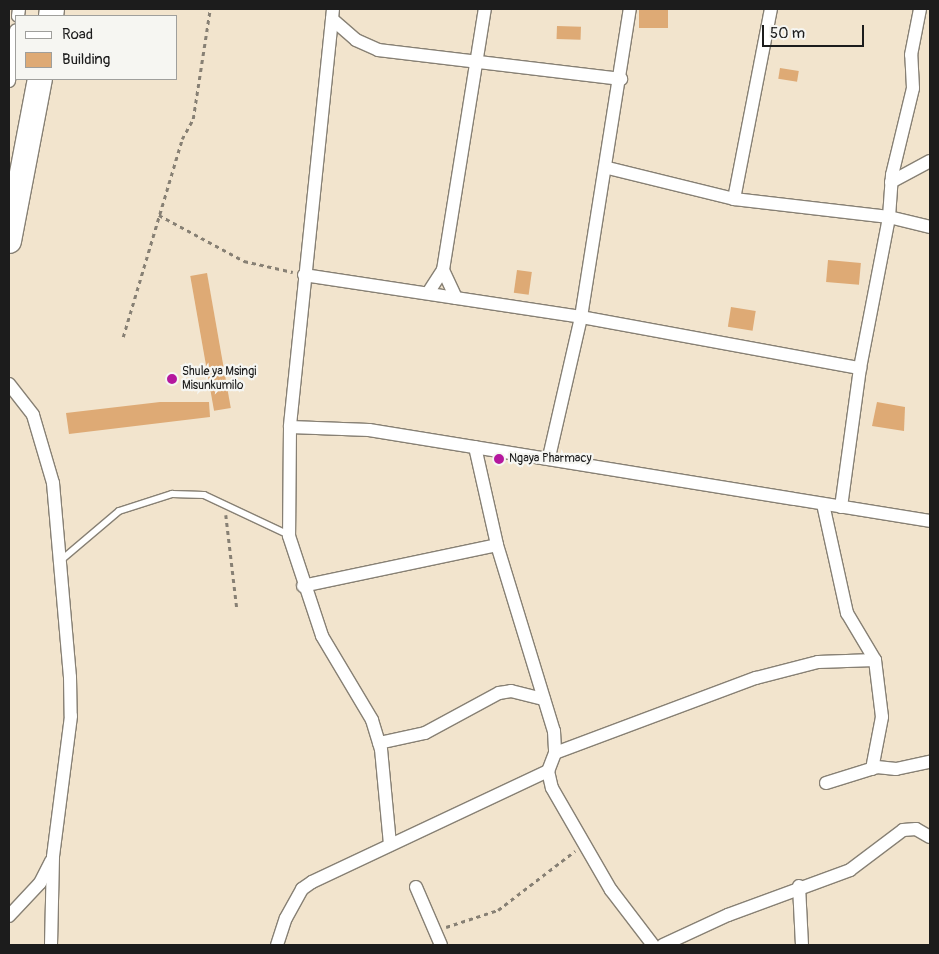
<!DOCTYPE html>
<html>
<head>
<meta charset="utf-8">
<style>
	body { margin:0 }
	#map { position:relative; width:939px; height:954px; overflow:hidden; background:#f2e4cd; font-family:Pangolin,sans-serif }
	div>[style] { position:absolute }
	.building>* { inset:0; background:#deaa75; transform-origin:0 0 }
	.path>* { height:2.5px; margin-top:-1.25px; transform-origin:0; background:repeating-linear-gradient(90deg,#878074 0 4px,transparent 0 8px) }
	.roads { filter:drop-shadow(1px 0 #878074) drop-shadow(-1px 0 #878074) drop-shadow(0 1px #878074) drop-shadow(0 -1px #878074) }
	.lane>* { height:6px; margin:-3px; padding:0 3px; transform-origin:3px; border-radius:3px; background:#fff }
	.street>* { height:12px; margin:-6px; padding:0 6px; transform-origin:6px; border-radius:6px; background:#fff }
	.highway>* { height:24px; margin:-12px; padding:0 12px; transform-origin:12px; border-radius:12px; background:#fff }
	.dots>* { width:14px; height:14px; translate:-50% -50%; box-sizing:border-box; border:2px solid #f6f6f2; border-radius:50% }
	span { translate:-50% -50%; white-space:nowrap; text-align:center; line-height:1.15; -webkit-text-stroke:4.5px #f6f6f2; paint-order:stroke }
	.poi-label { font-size:12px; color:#1c1c1c }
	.left { translate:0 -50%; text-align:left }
	.frame { position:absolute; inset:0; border:10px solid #1c1c1c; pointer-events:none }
	.legend { position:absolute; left:15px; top:15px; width:162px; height:65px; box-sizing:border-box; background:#f6f6f2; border:1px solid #9f9f9c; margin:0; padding:6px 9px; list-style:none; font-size:15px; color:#1c1c1c }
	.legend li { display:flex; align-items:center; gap:10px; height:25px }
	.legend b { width:25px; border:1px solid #9f9f9c }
	.scale { position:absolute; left:762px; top:25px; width:102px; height:22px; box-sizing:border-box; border:2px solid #1c1c1c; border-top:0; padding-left:6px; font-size:15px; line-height:18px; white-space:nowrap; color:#1c1c1c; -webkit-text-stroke:4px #f6f6f2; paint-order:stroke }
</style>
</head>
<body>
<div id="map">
	<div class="building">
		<div style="left:639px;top:9px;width:29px;height:19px"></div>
		<div style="left:557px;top:26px;width:24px;height:13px;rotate:2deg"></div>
		<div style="left:780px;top:68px;width:19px;height:11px;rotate:9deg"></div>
		<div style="left:828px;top:260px;width:33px;height:22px;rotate:5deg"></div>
		<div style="left:517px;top:270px;width:15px;height:23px;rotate:8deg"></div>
		<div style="left:207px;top:273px;width:137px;height:17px;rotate:80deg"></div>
		<div style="left:731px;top:307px;width:25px;height:20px;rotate:9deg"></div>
		<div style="clip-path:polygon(160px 402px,209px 402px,210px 417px,69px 434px,66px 413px)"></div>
		<div style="clip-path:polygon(877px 402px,905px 407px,904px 431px,872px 426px)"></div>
	</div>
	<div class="path">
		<div style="left:159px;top:215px;width:97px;rotate:28.4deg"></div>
		<div style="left:244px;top:261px;width:50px;rotate:12.7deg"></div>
		<div style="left:123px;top:337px;width:207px;rotate:-73.4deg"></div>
		<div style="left:182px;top:139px;width:23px;rotate:-61deg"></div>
		<div style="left:193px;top:119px;width:111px;rotate:-81.2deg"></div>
		<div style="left:226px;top:515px;width:95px;rotate:83.3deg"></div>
		<div style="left:446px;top:927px;width:55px;rotate:-18.1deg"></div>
		<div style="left:498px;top:910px;width:97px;rotate:-37.5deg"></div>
	</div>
	<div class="roads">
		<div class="lane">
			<div style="left:60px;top:561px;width:77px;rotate:-40.3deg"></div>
			<div style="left:119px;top:511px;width:56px;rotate:-17.8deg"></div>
			<div style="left:172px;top:494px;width:32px;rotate:2deg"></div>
			<div style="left:204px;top:495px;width:94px;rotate:25.2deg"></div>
		</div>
		<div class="street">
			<div style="left:333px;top:9px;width:420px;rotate:95.9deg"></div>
			<div style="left:290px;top:427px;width:109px;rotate:90.5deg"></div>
			<div style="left:289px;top:536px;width:105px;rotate:71.7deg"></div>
			<div style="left:322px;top:636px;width:98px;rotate:59.2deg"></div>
			<div style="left:372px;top:720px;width:30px;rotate:73deg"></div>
			<div style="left:381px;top:749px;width:96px;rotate:84.6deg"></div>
			<div style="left:18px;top:16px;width:7px;rotate:-82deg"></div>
			<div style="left:332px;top:19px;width:32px;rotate:41deg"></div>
			<div style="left:356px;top:40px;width:24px;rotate:24deg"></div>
			<div style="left:378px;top:50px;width:245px;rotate:6.8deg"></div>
			<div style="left:9px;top:81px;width:51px;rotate:-82.2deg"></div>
			<div style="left:608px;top:168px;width:130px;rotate:13.8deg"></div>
			<div style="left:734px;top:199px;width:156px;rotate:6.6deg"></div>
			<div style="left:889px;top:217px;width:42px;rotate:13.7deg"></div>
			<div style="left:891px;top:182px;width:44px;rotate:-28.3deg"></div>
			<div style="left:734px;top:199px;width:194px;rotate:-79deg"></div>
			<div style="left:443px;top:270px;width:31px;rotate:65deg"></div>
			<div style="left:304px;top:275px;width:280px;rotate:8.6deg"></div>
			<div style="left:581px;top:317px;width:284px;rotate:10.4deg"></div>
			<div style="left:428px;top:293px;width:27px;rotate:-57deg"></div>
			<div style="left:443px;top:270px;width:264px;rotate:-80.9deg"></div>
			<div style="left:9px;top:384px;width:39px;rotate:52deg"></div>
			<div style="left:33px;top:415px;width:71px;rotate:73.6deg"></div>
			<div style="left:53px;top:483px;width:195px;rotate:85deg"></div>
			<div style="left:70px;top:677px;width:39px;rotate:89deg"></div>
			<div style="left:71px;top:716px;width:142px;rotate:97.3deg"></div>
			<div style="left:53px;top:857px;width:88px;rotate:91.3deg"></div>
			<div style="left:290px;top:427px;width:79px;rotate:2.2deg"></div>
			<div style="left:369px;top:430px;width:568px;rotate:9.21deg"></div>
			<div style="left:475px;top:447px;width:100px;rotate:77.3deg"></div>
			<div style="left:497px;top:545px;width:195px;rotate:73deg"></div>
			<div style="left:554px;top:731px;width:22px;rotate:87deg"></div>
			<div style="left:555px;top:753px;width:19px;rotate:111deg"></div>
			<div style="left:548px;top:771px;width:17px;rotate:77deg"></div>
			<div style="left:552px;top:788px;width:118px;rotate:60deg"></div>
			<div style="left:611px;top:890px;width:69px;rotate:52.6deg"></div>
			<div style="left:549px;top:457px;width:144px;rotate:-77.1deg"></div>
			<div style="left:581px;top:317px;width:312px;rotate:-81deg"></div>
			<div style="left:823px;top:504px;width:112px;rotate:77.6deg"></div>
			<div style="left:847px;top:613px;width:55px;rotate:59.2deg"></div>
			<div style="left:875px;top:660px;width:57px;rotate:83deg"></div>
			<div style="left:882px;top:717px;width:53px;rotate:100.9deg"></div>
			<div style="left:841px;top:507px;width:140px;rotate:-82.2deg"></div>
			<div style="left:860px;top:368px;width:154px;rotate:-79.1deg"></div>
			<div style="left:889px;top:217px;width:42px;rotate:-85.9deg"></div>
			<div style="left:892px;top:175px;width:89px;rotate:-76.4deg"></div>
			<div style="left:913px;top:88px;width:33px;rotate:-93deg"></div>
			<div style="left:911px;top:55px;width:47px;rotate:-78.9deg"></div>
			<div style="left:303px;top:586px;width:198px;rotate:-11.9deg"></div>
			<div style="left:379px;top:743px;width:47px;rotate:-12.3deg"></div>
			<div style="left:425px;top:733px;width:84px;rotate:-28.4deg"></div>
			<div style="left:499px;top:693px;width:12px;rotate:-9deg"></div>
			<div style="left:511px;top:691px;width:34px;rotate:14deg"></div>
			<div style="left:555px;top:753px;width:215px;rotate:-20.5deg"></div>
			<div style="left:756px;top:678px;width:64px;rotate:-14.5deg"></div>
			<div style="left:818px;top:662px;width:57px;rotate:-2deg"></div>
			<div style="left:826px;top:783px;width:53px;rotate:-17.4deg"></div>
			<div style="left:877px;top:767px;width:19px;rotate:6deg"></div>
			<div style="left:896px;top:769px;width:35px;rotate:-12deg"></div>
			<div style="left:799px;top:886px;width:59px;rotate:87.1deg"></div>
			<div style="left:416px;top:887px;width:63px;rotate:66.7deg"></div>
			<div style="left:9px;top:916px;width:45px;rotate:-46.8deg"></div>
			<div style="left:40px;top:883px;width:25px;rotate:-63deg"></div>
			<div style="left:277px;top:945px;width:28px;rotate:-72deg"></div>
			<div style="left:286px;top:918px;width:33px;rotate:-61deg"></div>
			<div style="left:302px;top:889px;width:12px;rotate:-35deg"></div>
			<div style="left:312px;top:882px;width:261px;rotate:-25.2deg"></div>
			<div style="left:663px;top:945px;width:72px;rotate:-24.8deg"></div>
			<div style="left:728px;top:915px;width:130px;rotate:-20.2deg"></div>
			<div style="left:850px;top:870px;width:66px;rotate:-37deg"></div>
			<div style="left:903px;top:830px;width:13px;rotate:-4deg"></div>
			<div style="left:916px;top:829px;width:16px;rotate:30deg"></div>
		</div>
		<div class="highway">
			<div style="left:51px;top:16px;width:7px;rotate:-82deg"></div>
			<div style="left:9px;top:241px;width:165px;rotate:-79.2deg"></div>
		</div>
	</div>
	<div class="dots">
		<div style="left:172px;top:379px;background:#b5179e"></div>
		<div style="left:499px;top:459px;background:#b5179e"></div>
	</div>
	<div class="poi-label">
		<span class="left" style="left:182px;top:379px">Shule ya Msingi<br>Misunkumilo</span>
		<span class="left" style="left:509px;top:459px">Ngaya Pharmacy</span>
	</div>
	<div class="frame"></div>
	<ul class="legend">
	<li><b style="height:6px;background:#fff"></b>Road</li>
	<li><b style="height:14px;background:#deaa75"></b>Building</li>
	</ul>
	<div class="scale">50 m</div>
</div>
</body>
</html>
